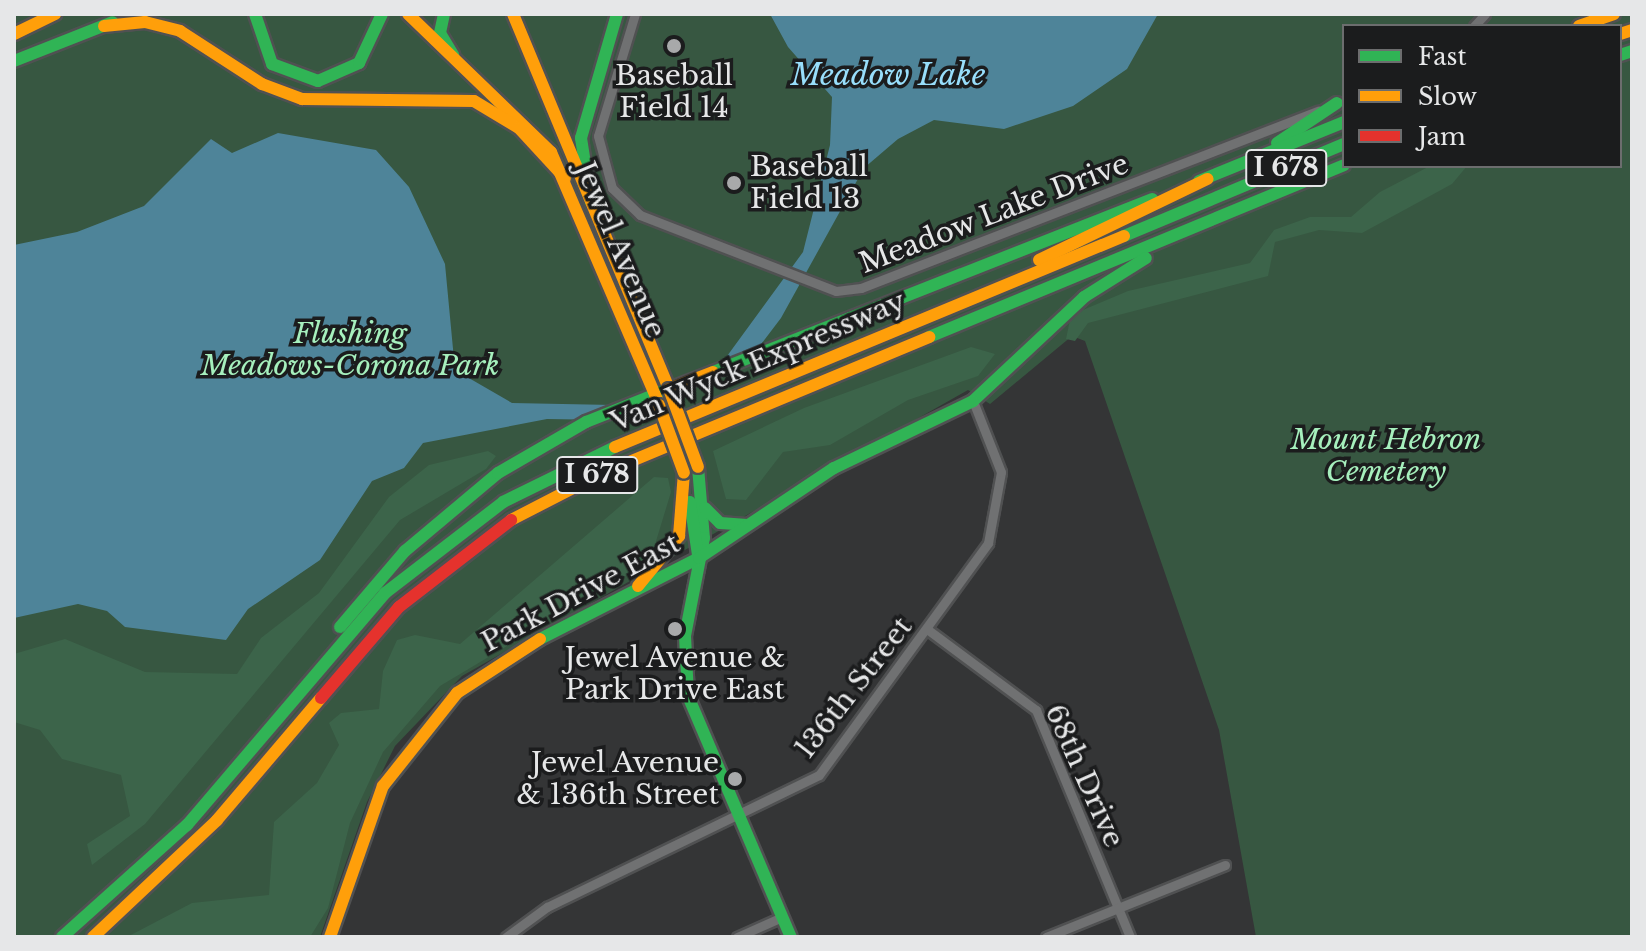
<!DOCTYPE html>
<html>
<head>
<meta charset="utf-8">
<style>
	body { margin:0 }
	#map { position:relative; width:1646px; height:951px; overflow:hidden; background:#343536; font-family:"Libre Baskerville",serif }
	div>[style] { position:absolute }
	.green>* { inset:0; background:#375741 }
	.forest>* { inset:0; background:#3c644a }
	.water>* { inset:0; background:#4e8499 }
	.roads { filter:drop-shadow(2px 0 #505152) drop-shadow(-2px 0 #505152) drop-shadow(0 2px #505152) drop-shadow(0 -2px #505152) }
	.street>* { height:9px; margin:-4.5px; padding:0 4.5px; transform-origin:4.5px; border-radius:4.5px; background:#707172 }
	.fast>* { height:12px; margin:-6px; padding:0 6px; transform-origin:6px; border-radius:6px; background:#30b455 }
	.slow>* { height:12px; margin:-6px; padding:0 6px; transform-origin:6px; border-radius:6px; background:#ff9f0a }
	.jam>* { height:12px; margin:-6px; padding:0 6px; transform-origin:6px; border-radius:6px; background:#e5322d }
	.bridges { filter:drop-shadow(2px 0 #505152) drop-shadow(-2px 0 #505152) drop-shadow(0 2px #505152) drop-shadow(0 -2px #505152) }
	.slow-bridge>* { height:12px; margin:-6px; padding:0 6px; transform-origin:6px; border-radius:6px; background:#ff9f0a }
	.dots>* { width:22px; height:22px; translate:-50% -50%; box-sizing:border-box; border:4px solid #1b1c1d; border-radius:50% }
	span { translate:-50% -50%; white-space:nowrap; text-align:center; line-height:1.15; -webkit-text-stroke:7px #1b1c1d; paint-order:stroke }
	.shield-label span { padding:2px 6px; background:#1b1c1d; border:2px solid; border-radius:6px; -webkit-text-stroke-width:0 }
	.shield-label { font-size:26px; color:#e6e7e8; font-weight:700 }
	.poi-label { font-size:28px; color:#e6e7e8 }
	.left { translate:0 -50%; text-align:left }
	.right { translate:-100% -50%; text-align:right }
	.street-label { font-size:28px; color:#e6e7e8 }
	.park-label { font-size:28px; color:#a6f0bd; font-style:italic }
	.water-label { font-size:30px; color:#98defb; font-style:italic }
	.frame { position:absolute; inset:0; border:16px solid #e6e7e8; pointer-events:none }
	.legend { position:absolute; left:1342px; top:24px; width:280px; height:144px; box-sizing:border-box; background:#1b1c1d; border:2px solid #6c6d6e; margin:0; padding:10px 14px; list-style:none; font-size:24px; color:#e6e7e8 }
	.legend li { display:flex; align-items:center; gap:16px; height:40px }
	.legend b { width:40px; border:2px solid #6c6d6e }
</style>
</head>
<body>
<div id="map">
	<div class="green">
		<div style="clip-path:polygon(evenodd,14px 14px,1632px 14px,1632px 937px,1256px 937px,1219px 730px,1085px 341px,1072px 336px,990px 404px,968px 390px,462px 676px,395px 746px,367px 802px,320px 937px,14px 937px,14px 14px,1344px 26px,1620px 26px,1620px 166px,1344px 166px,1344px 26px)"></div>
	</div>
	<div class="forest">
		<div style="clip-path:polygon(1430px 166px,1467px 166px,1452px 184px,1362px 233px,1319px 230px,1275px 242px,1268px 276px,1088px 323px,1075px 341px,1066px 339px,1071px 315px,1128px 291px,1250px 263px,1274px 230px,1310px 217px,1351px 217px,1380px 192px)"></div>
		<div style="clip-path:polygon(971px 347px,995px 354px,978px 376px,908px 400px,830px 445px,783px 452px,746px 500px,726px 499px,713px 451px,804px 408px)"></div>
		<div style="clip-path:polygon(488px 451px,496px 456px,486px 469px,400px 520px,145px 824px,92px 865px,87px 844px,130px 816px,121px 775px,62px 759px,40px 730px,14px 722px,14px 654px,65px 639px,145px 672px,237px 674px,261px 638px,319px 593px,389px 497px,429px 465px)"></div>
		<div style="clip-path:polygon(654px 477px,668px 478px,671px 492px,650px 561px,440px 686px,383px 752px,350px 823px,328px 908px,310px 937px,127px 937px,192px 903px,269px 895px,274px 822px,317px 783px,339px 745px,329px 723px,341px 713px,379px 709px,383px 671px,397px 640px,415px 635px,460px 644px)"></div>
	</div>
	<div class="water">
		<div style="clip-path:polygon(770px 14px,1158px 14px,1127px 69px,1073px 106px,1004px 129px,934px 120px,898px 139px,864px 168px,781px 318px,743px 368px,611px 420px,547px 419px,423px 443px,404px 468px,372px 481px,320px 560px,248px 609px,226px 640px,125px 627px,107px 611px,78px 604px,14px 618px,14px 245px,77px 232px,144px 206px,211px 139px,232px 153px,278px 133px,376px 150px,409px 187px,445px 264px,455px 370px,512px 403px,613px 405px,722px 363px,803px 252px,830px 145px,832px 97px,788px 47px)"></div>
	</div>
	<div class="roads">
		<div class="street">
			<div style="left:635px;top:14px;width:127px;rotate:106.9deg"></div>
			<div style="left:598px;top:136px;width:54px;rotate:74.9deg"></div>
			<div style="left:612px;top:188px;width:39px;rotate:44deg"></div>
			<div style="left:640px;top:215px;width:210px;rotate:21.2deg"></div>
			<div style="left:836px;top:291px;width:25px;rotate:-7deg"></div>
			<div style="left:861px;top:288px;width:491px;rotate:-21.2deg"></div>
			<div style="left:1474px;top:26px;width:16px;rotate:-47deg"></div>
			<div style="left:927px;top:629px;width:136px;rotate:36.6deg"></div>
			<div style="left:1036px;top:710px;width:246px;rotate:67.5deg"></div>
			<div style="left:506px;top:937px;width:51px;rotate:-36.2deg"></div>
			<div style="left:547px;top:907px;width:302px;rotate:-25.9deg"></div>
			<div style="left:819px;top:775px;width:287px;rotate:-53.9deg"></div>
			<div style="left:988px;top:543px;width:72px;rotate:-79.6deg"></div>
			<div style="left:1001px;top:472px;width:76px;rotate:-111.5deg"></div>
			<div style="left:737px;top:937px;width:49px;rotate:-24deg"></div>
			<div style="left:1046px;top:937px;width:193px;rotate:-21.9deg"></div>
		</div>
		<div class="fast">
			<div style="left:255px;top:14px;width:53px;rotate:71.2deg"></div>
			<div style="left:272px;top:64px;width:49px;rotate:20.3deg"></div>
			<div style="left:318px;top:81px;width:45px;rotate:-23.7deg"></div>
			<div style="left:359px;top:63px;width:54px;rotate:-64.9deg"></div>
			<div style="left:444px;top:14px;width:19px;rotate:102deg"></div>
			<div style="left:440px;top:33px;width:26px;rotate:59deg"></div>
			<div style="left:1620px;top:55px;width:13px;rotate:-18deg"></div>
			<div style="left:14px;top:61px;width:106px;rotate:-21.5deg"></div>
			<div style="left:1277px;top:143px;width:72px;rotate:-33.7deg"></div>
			<div style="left:1199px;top:181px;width:157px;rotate:-22.1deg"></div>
			<div style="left:591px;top:202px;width:65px;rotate:-98.9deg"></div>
			<div style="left:581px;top:138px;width:129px;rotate:-73.8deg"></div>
			<div style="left:1124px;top:236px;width:238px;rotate:-22.7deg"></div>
			<div style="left:929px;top:337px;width:449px;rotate:-22.5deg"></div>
			<div style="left:713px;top:372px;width:472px;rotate:-21.5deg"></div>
			<div style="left:973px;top:401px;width:152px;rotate:-43.1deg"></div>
			<div style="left:1084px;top:297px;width:73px;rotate:-32.2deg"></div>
			<div style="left:698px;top:467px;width:71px;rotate:85.2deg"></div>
			<div style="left:704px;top:538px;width:100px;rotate:101deg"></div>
			<div style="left:685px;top:636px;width:60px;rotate:87.1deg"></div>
			<div style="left:688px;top:696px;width:262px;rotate:66.9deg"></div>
			<div style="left:690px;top:502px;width:54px;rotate:81.4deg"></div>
			<div style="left:705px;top:508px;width:21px;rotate:45deg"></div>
			<div style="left:720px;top:523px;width:27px;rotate:4deg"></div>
			<div style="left:340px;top:627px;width:100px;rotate:-49.5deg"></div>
			<div style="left:405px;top:551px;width:121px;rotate:-40deg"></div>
			<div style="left:498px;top:473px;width:102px;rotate:-30.1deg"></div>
			<div style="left:586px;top:422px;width:89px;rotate:-21.7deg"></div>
			<div style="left:540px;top:639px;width:178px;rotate:-27deg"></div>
			<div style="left:699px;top:558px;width:162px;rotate:-33.7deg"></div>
			<div style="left:834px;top:468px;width:154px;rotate:-25.7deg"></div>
			<div style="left:62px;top:937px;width:168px;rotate:-41.9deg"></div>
			<div style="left:187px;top:825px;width:305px;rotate:-49.5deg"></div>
			<div style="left:385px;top:593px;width:149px;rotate:-37.6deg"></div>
			<div style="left:503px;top:502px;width:125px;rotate:-26.2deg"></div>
		</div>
		<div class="slow">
			<div style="left:408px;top:14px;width:199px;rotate:44deg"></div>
			<div style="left:551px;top:152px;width:269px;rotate:66.8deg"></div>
			<div style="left:513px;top:14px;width:406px;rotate:67.4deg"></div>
			<div style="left:669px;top:389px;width:47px;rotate:-21.1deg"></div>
			<div style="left:104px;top:26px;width:41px;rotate:-5.6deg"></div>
			<div style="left:145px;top:22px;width:36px;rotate:14deg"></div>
			<div style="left:180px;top:31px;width:98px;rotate:32.9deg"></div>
			<div style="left:262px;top:84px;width:43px;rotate:20.6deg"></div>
			<div style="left:302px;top:99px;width:172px;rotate:0.7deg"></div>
			<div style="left:474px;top:101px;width:52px;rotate:31deg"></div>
			<div style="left:519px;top:128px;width:68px;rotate:47.4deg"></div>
			<div style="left:1579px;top:26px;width:37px;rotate:-19deg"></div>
			<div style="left:14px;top:34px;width:46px;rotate:-26deg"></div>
			<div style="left:1620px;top:34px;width:13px;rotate:-18deg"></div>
			<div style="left:1039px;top:260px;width:187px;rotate:-25.7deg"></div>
			<div style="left:615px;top:447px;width:551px;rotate:-22.52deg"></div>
			<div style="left:511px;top:520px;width:98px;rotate:-27.3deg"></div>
			<div style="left:598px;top:475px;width:359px;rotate:-22.6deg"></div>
			<div style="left:638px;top:586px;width:65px;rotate:-50.6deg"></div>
			<div style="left:679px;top:536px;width:63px;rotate:-85.5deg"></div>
			<div style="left:93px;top:937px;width:170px;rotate:-43.3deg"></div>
			<div style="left:217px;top:820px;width:160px;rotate:-49.6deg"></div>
			<div style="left:330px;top:937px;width:160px;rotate:-70.7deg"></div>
			<div style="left:383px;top:786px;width:119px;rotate:-51.5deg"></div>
			<div style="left:457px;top:693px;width:99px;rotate:-33deg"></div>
		</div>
		<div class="jam">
			<div style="left:321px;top:698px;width:120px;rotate:-49.4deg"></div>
			<div style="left:399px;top:607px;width:142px;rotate:-37.8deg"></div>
		</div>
	</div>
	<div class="bridges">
		<div class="slow-bridge">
			<div style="left:669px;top:389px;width:83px;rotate:69.6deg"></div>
			<div style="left:659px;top:405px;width:72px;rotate:69.8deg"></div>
		</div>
	</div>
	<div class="dots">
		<div style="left:674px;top:46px;background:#a8a9aa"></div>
		<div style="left:734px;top:183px;background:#a8a9aa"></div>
		<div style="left:675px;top:629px;background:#a8a9aa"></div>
		<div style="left:735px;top:779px;background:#a8a9aa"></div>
	</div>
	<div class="shield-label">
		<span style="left:1286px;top:168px">I 678</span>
		<span style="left:597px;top:475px">I 678</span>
	</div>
	<div class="poi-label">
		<span style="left:674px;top:92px">Baseball<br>Field 14</span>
		<span class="left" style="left:750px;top:183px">Baseball<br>Field 13</span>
		<span style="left:675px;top:674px">Jewel Avenue &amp;<br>Park Drive East</span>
		<span class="right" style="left:719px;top:779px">Jewel Avenue<br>&amp; 136th Street</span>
	</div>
	<div class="street-label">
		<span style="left:994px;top:214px;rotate:-21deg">Meadow Lake Drive</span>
		<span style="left:620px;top:250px;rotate:67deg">Jewel Avenue</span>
		<span style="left:758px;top:362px;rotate:-23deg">Van Wyck Expressway</span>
		<span style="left:581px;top:593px;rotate:-28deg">Park Drive East</span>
		<span style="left:854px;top:688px;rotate:-52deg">136th Street</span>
		<span style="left:1084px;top:776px;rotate:66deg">68th Drive</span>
	</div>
	<div class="park-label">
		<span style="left:350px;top:350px">Flushing<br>Meadows-Corona Park</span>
		<span style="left:1386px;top:456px">Mount Hebron<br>Cemetery</span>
	</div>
	<div class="water-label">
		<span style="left:888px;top:75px">Meadow Lake</span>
	</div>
	<div class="frame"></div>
	<ul class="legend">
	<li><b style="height:10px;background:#30b455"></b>Fast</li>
	<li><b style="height:10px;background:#ff9f0a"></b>Slow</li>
	<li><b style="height:10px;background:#e5322d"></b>Jam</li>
	</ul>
</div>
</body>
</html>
